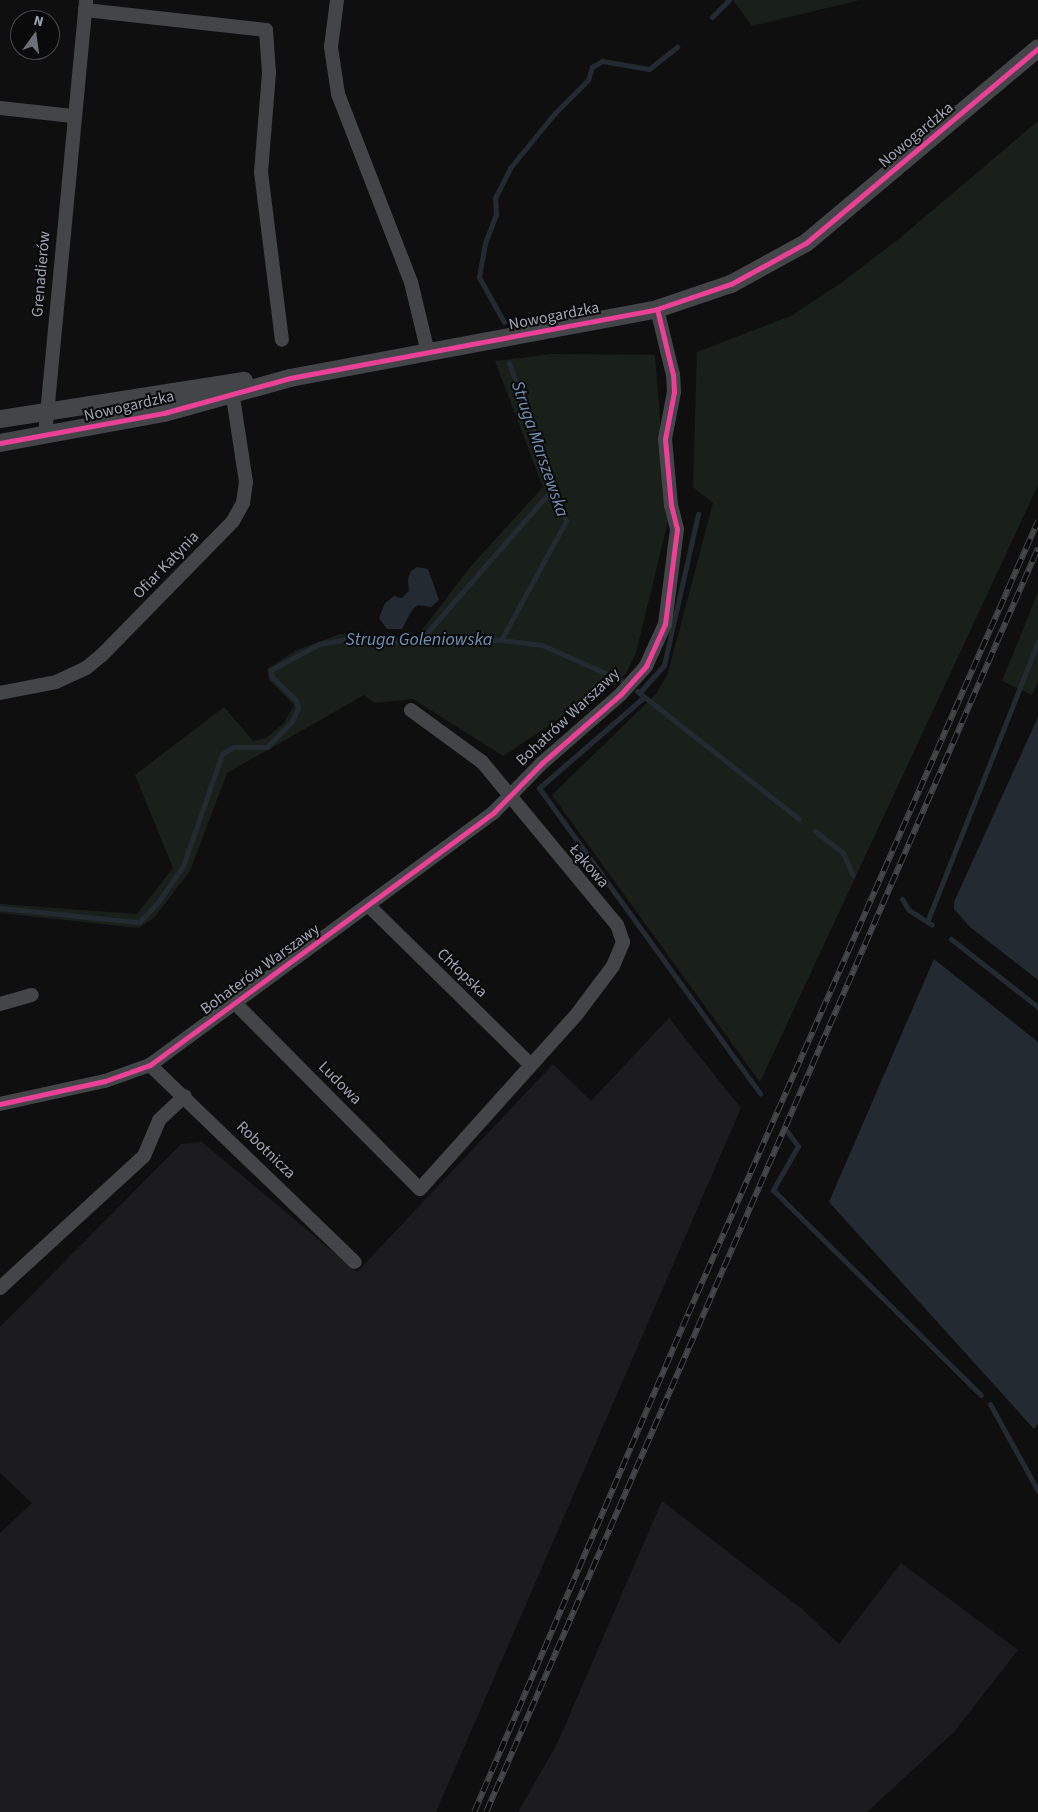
<!DOCTYPE html>
<html>
<head>
<meta charset="utf-8">
<style>
	body { margin:0 }
	#map { position:relative; width:1038px; height:1812px; overflow:hidden; background:#0f0f10; font-family:"Source Sans 3",sans-serif }
	div>[style] { position:absolute }
	.built>* { inset:0; background:#1c1c1f }
	.green>* { inset:0; background:#19201a }
	.water>* { inset:0; background:#232a32 }
	.stream>* { height:5px; margin:-2.5px; padding:0 2.5px; transform-origin:2.5px; border-radius:2.5px; background:#232a32 }
	.minor>* { height:14px; margin:-7px; padding:0 7px; transform-origin:7px; border-radius:7px; background:#444549 }
	.tertiary>* { height:18px; margin:-9px; padding:0 9px; transform-origin:9px; border-radius:9px; background:#444549 }
	.rail>* { height:5.5px; margin-top:-2.75px; transform-origin:0; background:repeating-linear-gradient(90deg,#0a0a0b 0 11px,#44464a 0 22px); box-sizing:border-box; border-block:1px solid #44464a }
	.cycleway>* { height:5px; margin:-2.5px; padding:0 2.5px; transform-origin:2.5px; border-radius:2.5px; background:#ea4096 }
	span { translate:-50% -50%; white-space:nowrap; text-align:center; line-height:1.15; -webkit-text-stroke:4px #0a0a0b; paint-order:stroke }
	.street-label { font-size:16px; color:#9ea4b3 }
	.water-label { font-size:18px; color:#7191b3; font-style:italic }
	.north { position:absolute; left:10px; top:10px; width:50px; height:50px; box-sizing:border-box; background:#0a0a0b; border:1px solid #45484e; border-radius:50%; rotate:14deg; font-size:14px; font-weight:700; line-height:20px; text-align:center; color:#9ea4b3 }
	.north::after { content:''; display:block; margin:auto; width:18px; height:22px; background:#6c707a; clip-path:polygon(50% 0,100% 100%,50% 72%,0 100%) }
</style>
</head>
<body>
<div id="map">
	<div class="built">
		<div style="clip-path:polygon(669px 1018px,741px 1108px,436px 1812px,0 1812px,0 1533px,32px 1503px,0 1473px,0 1327px,181px 1144px,202px 1142px,357px 1272px,553px 1064px,591px 1101px)"></div>
		<div style="clip-path:polygon(662px 1501px,802px 1609px,839px 1644px,901px 1563px,1018px 1650px,954px 1732px,867px 1812px,518px 1812px,557px 1744px)"></div>
	</div>
	<div class="green">
		<div style="clip-path:polygon(733px 0,860px 0,752px 26px)"></div>
		<div style="clip-path:polygon(1038px 121px,1038px 485px,760px 1082px,552px 795px,656px 694px,668px 673px,713px 503px,693px 487px,697px 352px,791px 316px,841px 283px,900px 238px)"></div>
		<div style="clip-path:polygon(551px 354px,655px 355px,668px 521px,636px 653px,625px 675px,503px 756px,413px 699px,375px 703px,364px 695px,227px 773px,190px 871px,154px 918px,139px 928px,0 913px,0 904px,137px 914px,173px 868px,135px 775px,224px 707px,253px 741px,266px 738px,284px 723px,294px 705px,269px 680px,267px 669px,297px 650px,340px 634px,416px 638px,471px 566px,543px 487px,495px 361px)"></div>
		<div style="clip-path:polygon(1038px 592px,1038px 682px,1032px 695px,1002px 681px)"></div>
	</div>
	<div class="water">
		<div style="clip-path:polygon(417px 567px,428px 569px,439px 600px,431px 607px,418px 605px,412px 610px,402px 629px,387px 629px,379px 618px,385px 603px,394px 596px,402px 598px,409px 591px,408px 579px,411px 571px)"></div>
		<div style="clip-path:polygon(1038px 717px,1038px 980px,970px 927px,954px 909px,954px 902px)"></div>
		<div style="clip-path:polygon(934px 959px,1038px 1042px,1038px 1424px,1034px 1429px,829px 1202px)"></div>
	</div>
	<div class="stream">
		<div style="left:712px;top:17px;width:24px;rotate:-45deg"></div>
		<div style="left:504px;top:322px;width:51px;rotate:-119.1deg"></div>
		<div style="left:479px;top:277px;width:35px;rotate:-80deg"></div>
		<div style="left:485px;top:243px;width:30px;rotate:-69deg"></div>
		<div style="left:496px;top:215px;width:17px;rotate:-93deg"></div>
		<div style="left:495px;top:198px;width:34px;rotate:-63deg"></div>
		<div style="left:510px;top:168px;width:70px;rotate:-50.8deg"></div>
		<div style="left:554px;top:114px;width:48px;rotate:-45deg"></div>
		<div style="left:588px;top:80px;width:14px;rotate:-73deg"></div>
		<div style="left:592px;top:67px;width:12px;rotate:-31deg"></div>
		<div style="left:602px;top:61px;width:48px;rotate:9.7deg"></div>
		<div style="left:649px;top:69px;width:36px;rotate:-38deg"></div>
		<div style="left:501px;top:640px;width:136px;rotate:-61.4deg"></div>
		<div style="left:566px;top:521px;width:168px;rotate:-109.8deg"></div>
		<div style="left:418px;top:643px;width:196px;rotate:-48.9deg"></div>
		<div style="left:637px;top:691px;width:206px;rotate:38.3deg"></div>
		<div style="left:639px;top:693px;width:38px;rotate:-48deg"></div>
		<div style="left:664px;top:665px;width:155px;rotate:-77.3deg"></div>
		<div style="left:644px;top:697px;width:139px;rotate:139.1deg"></div>
		<div style="left:539px;top:788px;width:377px;rotate:54.1deg"></div>
		<div style="left:815px;top:831px;width:36px;rotate:38deg"></div>
		<div style="left:843px;top:853px;width:24px;rotate:66deg"></div>
		<div style="left:902px;top:899px;width:13px;rotate:58deg"></div>
		<div style="left:909px;top:910px;width:27px;rotate:33deg"></div>
		<div style="left:0;top:908px;width:140px;rotate:5.8deg"></div>
		<div style="left:139px;top:922px;width:29px;rotate:-46deg"></div>
		<div style="left:159px;top:901px;width:42px;rotate:-55.6deg"></div>
		<div style="left:183px;top:866px;width:119px;rotate:-70.8deg"></div>
		<div style="left:222px;top:754px;width:13px;rotate:-32deg"></div>
		<div style="left:233px;top:747px;width:34px"></div>
		<div style="left:267px;top:747px;width:36px;rotate:-46deg"></div>
		<div style="left:292px;top:721px;width:14px;rotate:-65deg"></div>
		<div style="left:298px;top:708px;width:8px;rotate:-104deg"></div>
		<div style="left:296px;top:700px;width:33px;rotate:-136deg"></div>
		<div style="left:272px;top:677px;width:7px;rotate:-98deg"></div>
		<div style="left:271px;top:670px;width:55px;rotate:-28.4deg"></div>
		<div style="left:319px;top:644px;width:36px;rotate:-10deg"></div>
		<div style="left:354px;top:638px;width:64px;rotate:4.5deg"></div>
		<div style="left:418px;top:643px;width:83px;rotate:-2.1deg"></div>
		<div style="left:501px;top:640px;width:41px;rotate:7deg"></div>
		<div style="left:542px;top:645px;width:86px;rotate:23.9deg"></div>
		<div style="left:927px;top:922px;width:302px;rotate:-68.4deg"></div>
		<div style="left:951px;top:939px;width:110px;rotate:38deg"></div>
		<div style="left:787px;top:1131px;width:19px;rotate:54deg"></div>
		<div style="left:798px;top:1146px;width:51px;rotate:119.6deg"></div>
		<div style="left:773px;top:1190px;width:292px;rotate:44.6deg"></div>
		<div style="left:990px;top:1404px;width:99px;rotate:61.1deg"></div>
	</div>
	<div class="minor">
		<div style="left:337px;top:0;width:47px;rotate:97.3deg"></div>
		<div style="left:331px;top:47px;width:48px;rotate:81.5deg"></div>
		<div style="left:338px;top:94px;width:202px;rotate:68.8deg"></div>
		<div style="left:411px;top:282px;width:73px;rotate:76.5deg"></div>
		<div style="left:85px;top:10px;width:182px;rotate:6.3deg"></div>
		<div style="left:266px;top:30px;width:43px;rotate:86deg"></div>
		<div style="left:269px;top:73px;width:99px;rotate:94.6deg"></div>
		<div style="left:261px;top:172px;width:169px;rotate:82.9deg"></div>
		<div style="left:0;top:108px;width:73px;rotate:6.3deg"></div>
		<div style="left:45px;top:435px;width:437px;rotate:-84.6deg"></div>
		<div style="left:0;top:693px;width:57px;rotate:-11.1deg"></div>
		<div style="left:56px;top:682px;width:33px;rotate:-25deg"></div>
		<div style="left:86px;top:668px;width:21px;rotate:-39deg"></div>
		<div style="left:102px;top:655px;width:187px;rotate:-45.6deg"></div>
		<div style="left:233px;top:521px;width:21px;rotate:-61deg"></div>
		<div style="left:243px;top:503px;width:21px;rotate:-82deg"></div>
		<div style="left:246px;top:482px;width:99px;rotate:-98.7deg"></div>
		<div style="left:368px;top:905px;width:228px;rotate:44.5deg"></div>
		<div style="left:235px;top:1003px;width:262px;rotate:45.2deg"></div>
		<div style="left:420px;top:1189px;width:235px;rotate:-48.1deg"></div>
		<div style="left:577px;top:1014px;width:60px;rotate:-53.1deg"></div>
		<div style="left:613px;top:966px;width:26px;rotate:-67deg"></div>
		<div style="left:623px;top:942px;width:18px;rotate:-109deg"></div>
		<div style="left:617px;top:925px;width:212px;rotate:-129.6deg"></div>
		<div style="left:482px;top:762px;width:88px;rotate:-143.8deg"></div>
		<div style="left:0;top:1004px;width:33px;rotate:-16deg"></div>
		<div style="left:150px;top:1065px;width:284px;rotate:43.9deg"></div>
		<div style="left:0;top:1104px;width:107px;rotate:-12.4deg"></div>
		<div style="left:105px;top:1081px;width:48px;rotate:-19.6deg"></div>
		<div style="left:150px;top:1065px;width:427px;rotate:-36.3deg"></div>
		<div style="left:494px;top:812px;width:69px;rotate:-45.6deg"></div>
		<div style="left:542px;top:763px;width:105px;rotate:-41.1deg"></div>
		<div style="left:621px;top:694px;width:38px;rotate:-48deg"></div>
		<div style="left:646px;top:666px;width:46px;rotate:-65.7deg"></div>
		<div style="left:665px;top:624px;width:96px;rotate:-82.8deg"></div>
		<div style="left:677px;top:529px;width:25px;rotate:-104deg"></div>
		<div style="left:671px;top:505px;width:66px;rotate:-95.2deg"></div>
		<div style="left:665px;top:439px;width:48px;rotate:-79.2deg"></div>
		<div style="left:674px;top:392px;width:17px;rotate:-93deg"></div>
		<div style="left:673px;top:375px;width:68px;rotate:-103.6deg"></div>
		<div style="left:0;top:1288px;width:195px;rotate:-42.5deg"></div>
		<div style="left:144px;top:1156px;width:39px;rotate:-67deg"></div>
		<div style="left:159px;top:1120px;width:35px;rotate:-43deg"></div>
	</div>
	<div class="tertiary">
		<div style="left:0;top:419px;width:247px;rotate:-8.9deg"></div>
		<div style="left:0;top:443px;width:167px;rotate:-10.4deg"></div>
		<div style="left:164px;top:413px;width:131px;rotate:-15.5deg"></div>
		<div style="left:290px;top:378px;width:373px;rotate:-10.6deg"></div>
		<div style="left:657px;top:309px;width:78px;rotate:-18.7deg"></div>
		<div style="left:731px;top:284px;width:85px;rotate:-28.7deg"></div>
		<div style="left:806px;top:243px;width:303px;rotate:-40deg"></div>
	</div>
	<div class="rail">
		<div style="left:474px;top:1812px;width:542px;rotate:-66.75deg"></div>
		<div style="left:688px;top:1314px;width:867px;rotate:-66.19deg"></div>
		<div style="left:486px;top:1812px;width:1379px;rotate:-66.41deg"></div>
	</div>
	<div class="cycleway">
		<div style="left:0;top:443px;width:167px;rotate:-10.4deg"></div>
		<div style="left:164px;top:413px;width:131px;rotate:-15.5deg"></div>
		<div style="left:290px;top:378px;width:373px;rotate:-10.6deg"></div>
		<div style="left:657px;top:309px;width:78px;rotate:-18.7deg"></div>
		<div style="left:731px;top:284px;width:85px;rotate:-28.7deg"></div>
		<div style="left:806px;top:243px;width:303px;rotate:-40deg"></div>
		<div style="left:0;top:1104px;width:107px;rotate:-12.4deg"></div>
		<div style="left:105px;top:1081px;width:48px;rotate:-19.6deg"></div>
		<div style="left:150px;top:1065px;width:427px;rotate:-36.3deg"></div>
		<div style="left:494px;top:812px;width:69px;rotate:-45.6deg"></div>
		<div style="left:542px;top:763px;width:105px;rotate:-41.1deg"></div>
		<div style="left:621px;top:694px;width:38px;rotate:-48deg"></div>
		<div style="left:646px;top:666px;width:46px;rotate:-65.7deg"></div>
		<div style="left:665px;top:624px;width:96px;rotate:-82.8deg"></div>
		<div style="left:677px;top:529px;width:25px;rotate:-104deg"></div>
		<div style="left:671px;top:505px;width:66px;rotate:-95.2deg"></div>
		<div style="left:665px;top:439px;width:48px;rotate:-79.2deg"></div>
		<div style="left:674px;top:392px;width:17px;rotate:-93deg"></div>
		<div style="left:673px;top:375px;width:68px;rotate:-103.6deg"></div>
	</div>
	<div class="street-label">
		<span style="left:916px;top:135px;rotate:-40deg">Nowogardzka</span>
		<span style="left:41px;top:274px;rotate:-85deg">Grenadierów</span>
		<span style="left:554px;top:316px;rotate:-11deg">Nowogardzka</span>
		<span style="left:129px;top:406px;rotate:-13deg">Nowogardzka</span>
		<span style="left:166px;top:565px;rotate:-46deg">Ofiar Katynia</span>
		<span style="left:568px;top:717px;rotate:-43deg">Bohatrów Warszawy</span>
		<span style="left:589px;top:866px;rotate:49deg">Łąkowa</span>
		<span style="left:260px;top:969px;rotate:-36deg">Bohaterów Warszawy</span>
		<span style="left:462px;top:973px;rotate:44deg">Chłopska</span>
		<span style="left:340px;top:1083px;rotate:45deg">Ludowa</span>
		<span style="left:266px;top:1150px;rotate:44deg">Robotnicza</span>
	</div>
	<div class="water-label">
		<span style="left:539px;top:449px;rotate:71deg">Struga Marszewska</span>
		<span style="left:419px;top:640px">Struga Goleniowska</span>
	</div>
	<div class="north">N</div>
</div>
</body>
</html>
